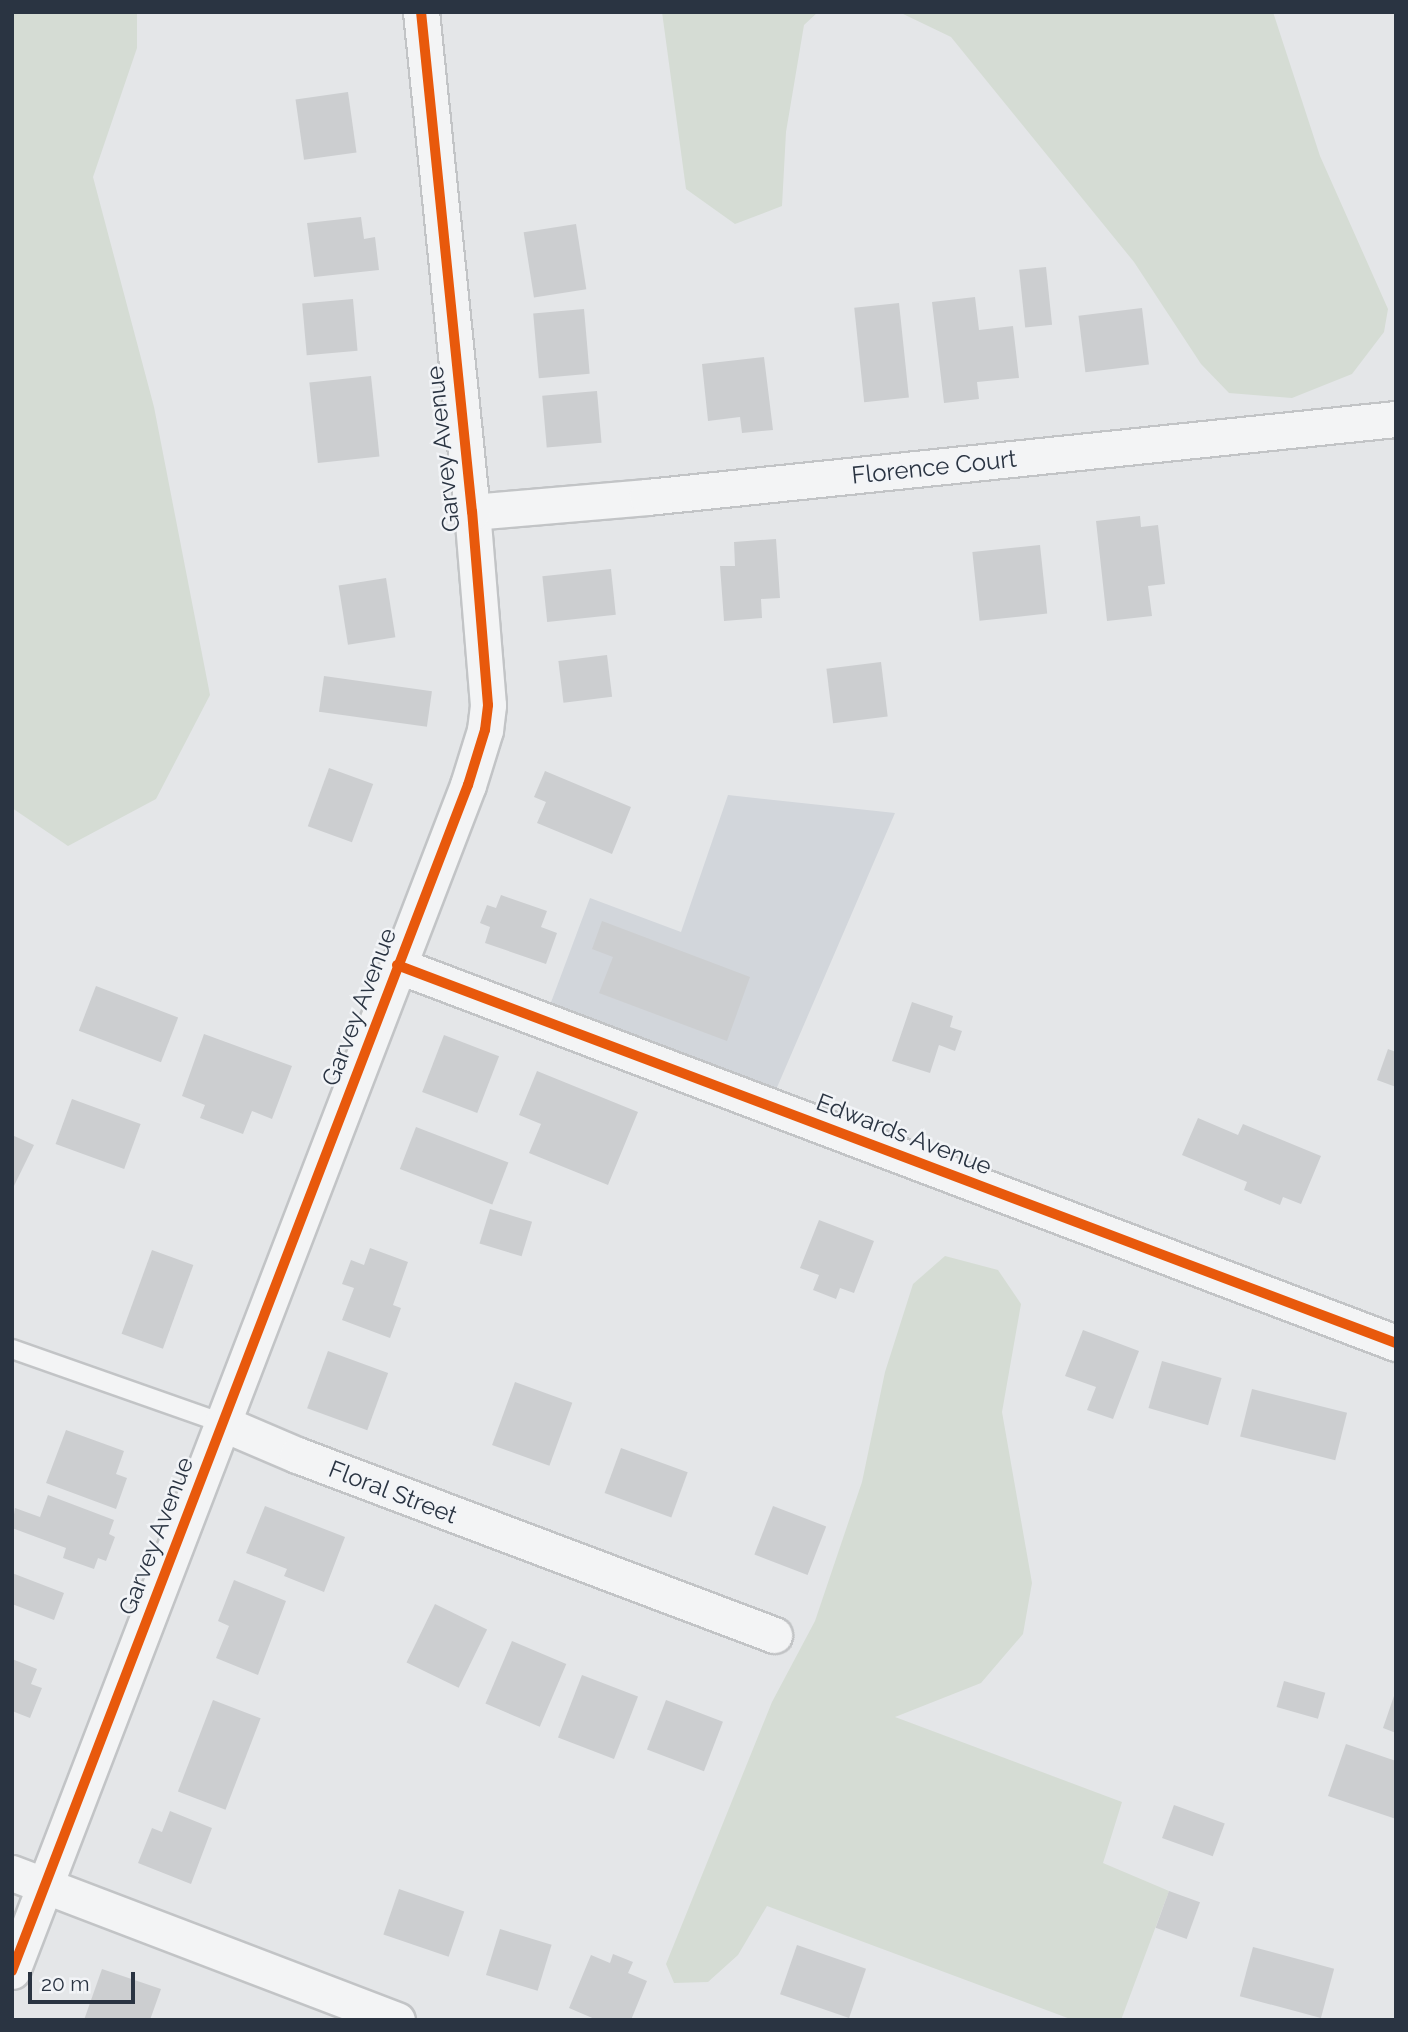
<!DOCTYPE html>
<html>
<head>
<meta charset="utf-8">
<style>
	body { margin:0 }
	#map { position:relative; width:1408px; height:2032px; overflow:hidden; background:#e4e6e8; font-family:Raleway,sans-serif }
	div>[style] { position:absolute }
	.built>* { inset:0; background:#d2d6db }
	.green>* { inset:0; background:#d5dcd4 }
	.building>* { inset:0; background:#ccced0; transform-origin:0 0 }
	.roads { filter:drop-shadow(2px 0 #c2c4c6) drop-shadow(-2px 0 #c2c4c6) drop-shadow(0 2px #c2c4c6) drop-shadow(0 -2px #c2c4c6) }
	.service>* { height:18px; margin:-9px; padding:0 9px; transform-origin:9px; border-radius:9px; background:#f3f4f5 }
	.minor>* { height:35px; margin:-17.5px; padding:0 17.5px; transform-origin:17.5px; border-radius:17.5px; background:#f3f4f5 }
	.cycleway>* { height:10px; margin:-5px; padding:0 5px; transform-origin:5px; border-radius:5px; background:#e8590c }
	span { translate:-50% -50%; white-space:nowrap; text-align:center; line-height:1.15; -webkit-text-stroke:5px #f2f4f7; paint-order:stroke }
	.street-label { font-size:24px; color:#2a3442 }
	.frame { position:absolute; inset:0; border:14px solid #2a3442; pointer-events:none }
	.scale { position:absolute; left:28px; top:1972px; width:107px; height:32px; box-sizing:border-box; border:4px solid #2a3442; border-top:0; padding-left:9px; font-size:21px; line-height:24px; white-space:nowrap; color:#2a3442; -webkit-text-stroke:5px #f2f4f7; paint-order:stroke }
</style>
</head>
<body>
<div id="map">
	<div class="built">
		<div style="clip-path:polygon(728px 795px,895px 813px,769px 1106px,544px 1021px,590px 898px,681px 932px)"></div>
	</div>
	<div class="green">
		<div style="clip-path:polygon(12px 12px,137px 12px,137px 48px,93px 177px,154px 407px,210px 695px,156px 799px,68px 846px,12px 808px)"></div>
		<div style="clip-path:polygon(662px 12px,818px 12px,804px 25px,786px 132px,782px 206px,735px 224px,686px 189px)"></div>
		<div style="clip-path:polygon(899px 12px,1273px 12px,1320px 156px,1388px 309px,1384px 332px,1352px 374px,1292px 398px,1229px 393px,1201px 364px,1134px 262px,951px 37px)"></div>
		<div style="clip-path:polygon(945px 1256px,998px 1270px,1021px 1304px,1002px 1412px,1032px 1583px,1023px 1634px,981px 1683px,895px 1717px,1122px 1802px,1103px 1863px,1169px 1891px,1121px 2020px,1073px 2020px,767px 1906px,738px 1955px,708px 1982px,674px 1983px,666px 1964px,772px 1702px,815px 1621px,862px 1482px,885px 1372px,913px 1284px)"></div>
	</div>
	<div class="building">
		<div style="left:348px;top:92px;width:61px;height:53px;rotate:82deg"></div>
		<div style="clip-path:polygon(361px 217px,364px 239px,375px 237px,379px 270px,314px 277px,307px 223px)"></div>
		<div style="left:576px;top:224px;width:66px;height:53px;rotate:81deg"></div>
		<div style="left:1046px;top:267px;width:58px;height:27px;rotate:84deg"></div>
		<div style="clip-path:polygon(975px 297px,979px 330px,1013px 326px,1019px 378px,977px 382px,979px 399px,944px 403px,932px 302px)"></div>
		<div style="left:353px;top:299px;width:52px;height:51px;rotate:85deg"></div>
		<div style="left:899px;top:303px;width:95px;height:45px;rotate:84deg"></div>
		<div style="left:1142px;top:308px;width:57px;height:64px;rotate:83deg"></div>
		<div style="left:584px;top:309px;width:65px;height:51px;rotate:85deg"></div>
		<div style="clip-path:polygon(764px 357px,773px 430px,742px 433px,740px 417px,708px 421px,702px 364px)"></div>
		<div style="left:371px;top:376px;width:81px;height:62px;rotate:84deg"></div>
		<div style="left:597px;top:391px;width:52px;height:55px;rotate:85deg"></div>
		<div style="clip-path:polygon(1140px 516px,1141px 527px,1158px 525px,1165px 584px,1148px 586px,1152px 616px,1107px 621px,1096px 521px)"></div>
		<div style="clip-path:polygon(776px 539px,780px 598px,761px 599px,762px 618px,724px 621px,720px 566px,735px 566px,734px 542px)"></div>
		<div style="left:1040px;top:545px;width:69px;height:68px;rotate:84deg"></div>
		<div style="left:611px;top:569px;width:46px;height:69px;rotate:84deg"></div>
		<div style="left:386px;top:578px;width:60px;height:48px;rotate:81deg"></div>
		<div style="left:607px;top:655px;width:42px;height:49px;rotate:83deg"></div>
		<div style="left:881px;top:662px;width:55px;height:55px;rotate:83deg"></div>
		<div style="left:324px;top:676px;width:109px;height:36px;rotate:8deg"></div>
		<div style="left:329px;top:768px;width:47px;height:62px;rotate:20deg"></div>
		<div style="clip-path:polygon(545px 771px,631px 807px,612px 854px,537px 823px,546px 802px,534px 797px)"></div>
		<div style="clip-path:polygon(501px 895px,547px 911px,541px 927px,557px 933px,546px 964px,485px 943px,490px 927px,480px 923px,487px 905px,496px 908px)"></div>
		<div style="clip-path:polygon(602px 921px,750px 977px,727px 1041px,599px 993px,613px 957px,592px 949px)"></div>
		<div style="left:96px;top:986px;width:88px;height:48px;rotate:21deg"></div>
		<div style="clip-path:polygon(912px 1002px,953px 1016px,950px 1027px,962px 1031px,955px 1051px,939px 1045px,930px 1073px,892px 1061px)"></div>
		<div style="clip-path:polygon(204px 1034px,292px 1066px,272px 1119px,252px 1111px,243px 1134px,200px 1118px,205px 1105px,182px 1096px)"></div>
		<div style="left:444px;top:1035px;width:59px;height:61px;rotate:21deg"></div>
		<div style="clip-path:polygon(1388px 1049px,1396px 1052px,1396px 1087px,1377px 1080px)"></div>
		<div style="clip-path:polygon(537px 1071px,638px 1112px,608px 1185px,529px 1153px,541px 1124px,519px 1115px)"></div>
		<div style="left:72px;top:1099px;width:73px;height:48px;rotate:20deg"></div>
		<div style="clip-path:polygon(1198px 1118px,1238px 1135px,1243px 1124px,1321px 1156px,1301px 1204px,1283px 1197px,1280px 1205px,1244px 1190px,1247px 1182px,1182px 1155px)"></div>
		<div style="left:416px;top:1127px;width:99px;height:45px;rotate:21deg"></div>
		<div style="clip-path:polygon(12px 1135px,34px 1145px,12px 1190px)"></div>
		<div style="left:490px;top:1209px;width:44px;height:36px;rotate:17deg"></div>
		<div style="clip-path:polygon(819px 1220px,874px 1241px,854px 1293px,840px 1288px,836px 1299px,813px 1290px,819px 1275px,800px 1268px)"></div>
		<div style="clip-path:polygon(370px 1248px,408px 1262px,393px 1305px,401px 1308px,390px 1338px,342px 1320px,354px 1288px,342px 1284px,351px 1260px,364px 1265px)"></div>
		<div style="left:152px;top:1250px;width:44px;height:89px;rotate:20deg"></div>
		<div style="clip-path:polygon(1083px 1330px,1139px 1351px,1113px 1419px,1087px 1410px,1096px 1387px,1065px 1376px)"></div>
		<div style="left:328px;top:1351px;width:64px;height:61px;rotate:20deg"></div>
		<div style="left:1162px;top:1361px;width:62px;height:49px;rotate:16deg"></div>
		<div style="left:515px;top:1382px;width:61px;height:67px;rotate:20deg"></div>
		<div style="left:1252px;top:1389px;width:98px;height:49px;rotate:14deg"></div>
		<div style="clip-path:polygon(66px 1430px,124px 1451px,116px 1474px,127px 1478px,116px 1509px,46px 1483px)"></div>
		<div style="left:621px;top:1448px;width:71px;height:48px;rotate:20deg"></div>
		<div style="clip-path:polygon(48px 1495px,114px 1520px,109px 1534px,115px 1537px,106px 1561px,98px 1558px,94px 1569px,63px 1558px,66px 1548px,12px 1528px,15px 1508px,40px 1517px)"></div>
		<div style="clip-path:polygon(265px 1506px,345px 1537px,324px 1592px,284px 1576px,287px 1569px,246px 1553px)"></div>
		<div style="left:773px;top:1506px;width:57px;height:52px;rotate:21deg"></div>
		<div style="clip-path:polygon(12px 1573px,64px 1593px,54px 1620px,12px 1604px)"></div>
		<div style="clip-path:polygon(234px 1580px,286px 1601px,258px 1675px,216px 1658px,229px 1626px,218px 1621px)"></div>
		<div style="left:435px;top:1604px;width:58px;height:65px;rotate:26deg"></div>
		<div style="left:512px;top:1641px;width:59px;height:68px;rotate:23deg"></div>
		<div style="clip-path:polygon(12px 1659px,37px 1669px,31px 1684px,42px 1688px,30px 1718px,12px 1711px)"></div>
		<div style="left:582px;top:1675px;width:60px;height:67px;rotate:21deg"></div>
		<div style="left:1284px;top:1681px;width:43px;height:27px;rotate:16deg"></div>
		<div style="clip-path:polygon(1395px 1693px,1396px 1693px,1396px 1733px,1383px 1728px)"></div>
		<div style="left:213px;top:1700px;width:51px;height:98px;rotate:21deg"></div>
		<div style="left:666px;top:1700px;width:61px;height:53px;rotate:21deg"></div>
		<div style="clip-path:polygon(1346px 1744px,1396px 1761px,1396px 1819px,1328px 1796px)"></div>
		<div style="left:1174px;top:1805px;width:54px;height:35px;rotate:20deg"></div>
		<div style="clip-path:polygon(170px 1811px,212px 1828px,191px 1884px,138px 1863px,152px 1828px,162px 1832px)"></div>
		<div style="left:399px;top:1889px;width:69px;height:48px;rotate:19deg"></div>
		<div style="left:1169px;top:1891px;width:33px;height:39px;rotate:20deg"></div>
		<div style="left:500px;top:1929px;width:54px;height:48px;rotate:17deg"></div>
		<div style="left:797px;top:1945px;width:73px;height:52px;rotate:19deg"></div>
		<div style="left:1253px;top:1947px;width:84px;height:51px;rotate:15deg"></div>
		<div style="clip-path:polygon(613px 1954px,633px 1962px,628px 1973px,647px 1981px,631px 2020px,597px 2020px,569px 2008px,591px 1955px,610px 1963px)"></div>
		<div style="clip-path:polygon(102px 1969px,161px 1989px,150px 2020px,84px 2020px)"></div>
	</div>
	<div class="roads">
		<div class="service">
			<div style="left:12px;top:1349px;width:223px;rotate:19.4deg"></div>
		</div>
		<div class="minor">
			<div style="left:472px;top:512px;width:176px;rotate:-4.9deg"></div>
			<div style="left:647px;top:497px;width:753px;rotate:-5.95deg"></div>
			<div style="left:397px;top:965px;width:1068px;rotate:20.73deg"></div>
			<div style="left:222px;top:1423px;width:82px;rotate:23.1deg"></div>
			<div style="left:297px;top:1455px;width:510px;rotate:20.67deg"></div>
			<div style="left:12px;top:1873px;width:412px;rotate:20.9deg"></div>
			<div style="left:12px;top:1971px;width:1271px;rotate:-68.97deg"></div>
			<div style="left:468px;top:785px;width:58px;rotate:-72.8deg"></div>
			<div style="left:485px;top:730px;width:25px;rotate:-83deg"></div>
			<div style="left:488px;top:705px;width:194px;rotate:-94.7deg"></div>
			<div style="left:472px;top:512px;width:503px;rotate:-95.82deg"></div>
		</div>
	</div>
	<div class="cycleway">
		<div style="left:397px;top:965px;width:1068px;rotate:20.73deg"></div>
		<div style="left:12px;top:1971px;width:1271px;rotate:-68.97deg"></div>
		<div style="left:468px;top:785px;width:58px;rotate:-72.8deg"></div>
		<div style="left:485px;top:730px;width:25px;rotate:-83deg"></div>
		<div style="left:488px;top:705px;width:194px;rotate:-94.7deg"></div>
		<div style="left:472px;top:512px;width:503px;rotate:-95.82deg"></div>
	</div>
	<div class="street-label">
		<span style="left:443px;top:449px;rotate:-96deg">Garvey Avenue</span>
		<span style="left:934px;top:467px;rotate:-6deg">Florence Court</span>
		<span style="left:359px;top:1007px;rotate:-69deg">Garvey Avenue</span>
		<span style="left:904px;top:1134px;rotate:21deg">Edwards Avenue</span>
		<span style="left:393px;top:1492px;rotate:21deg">Floral Street</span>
		<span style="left:156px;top:1536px;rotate:-69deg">Garvey Avenue</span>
	</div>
	<div class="frame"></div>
	<div class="scale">20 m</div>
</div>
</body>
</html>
